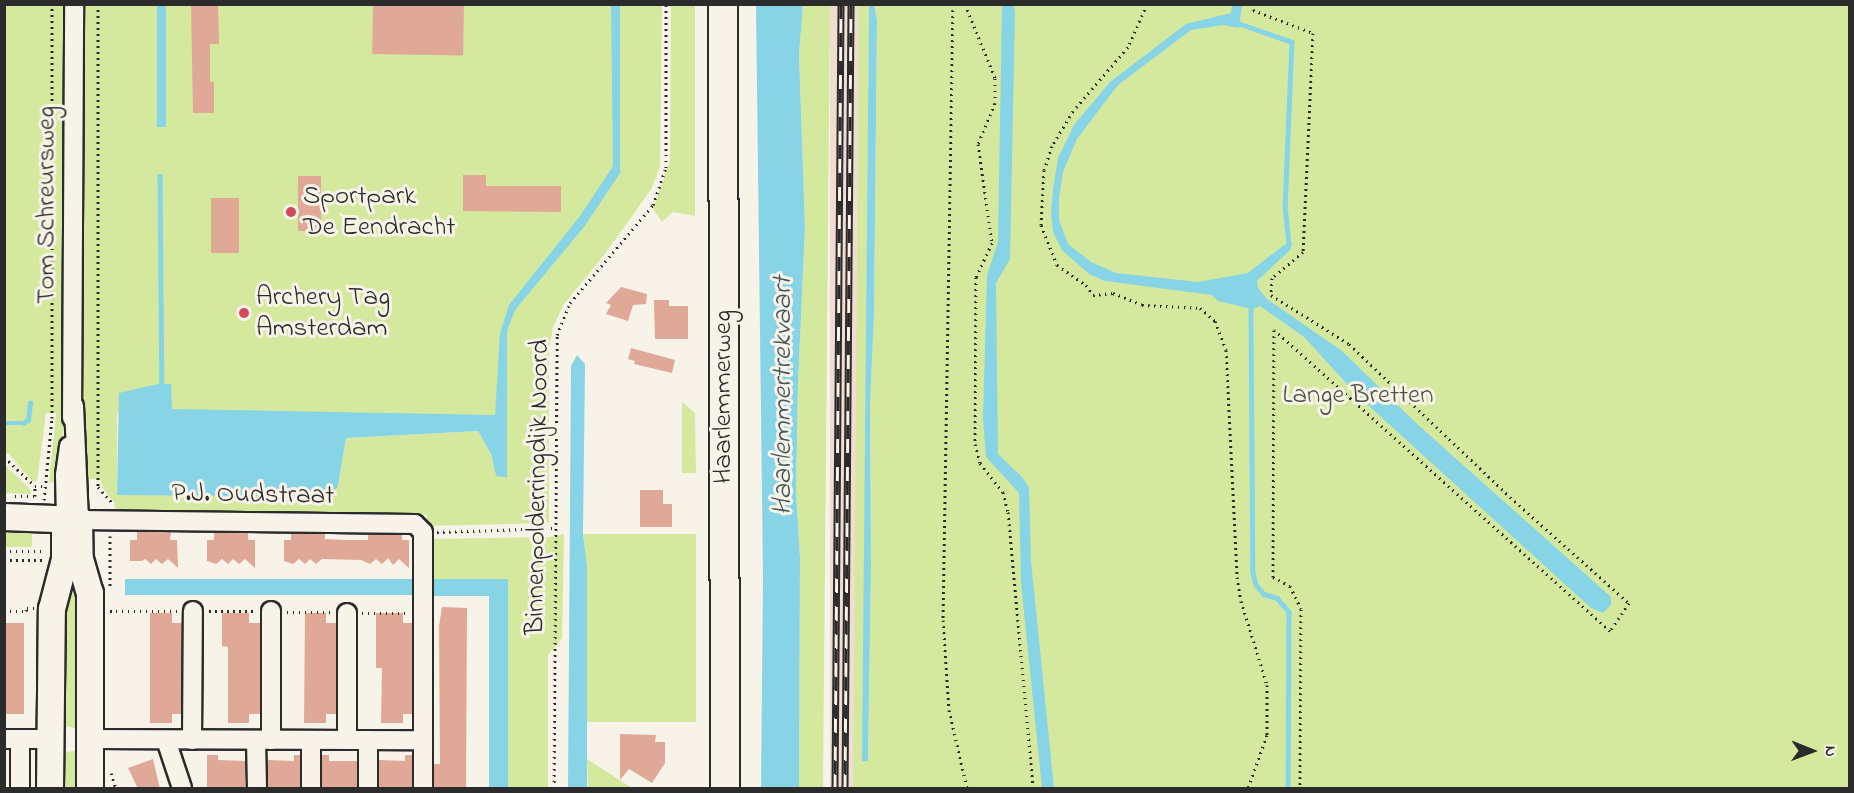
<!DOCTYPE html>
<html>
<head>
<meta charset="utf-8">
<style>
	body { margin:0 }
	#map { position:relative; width:1854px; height:793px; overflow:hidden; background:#f7f3e8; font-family:"Indie Flower",sans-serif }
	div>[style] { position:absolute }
	.built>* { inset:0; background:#f0dcd0; transform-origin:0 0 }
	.green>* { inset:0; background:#d4e99d; transform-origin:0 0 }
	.water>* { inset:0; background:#87d4e6; transform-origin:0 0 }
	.stream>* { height:4.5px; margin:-2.25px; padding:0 2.25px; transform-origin:2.25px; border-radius:2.25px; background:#87d4e6 }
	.building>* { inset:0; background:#dfa897; transform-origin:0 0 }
	.path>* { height:3px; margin-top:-1.5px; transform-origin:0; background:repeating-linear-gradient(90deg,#2b2b2b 0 1.5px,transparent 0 6px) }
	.roads { filter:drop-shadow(2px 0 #2b2b2b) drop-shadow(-2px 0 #2b2b2b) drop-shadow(0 2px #2b2b2b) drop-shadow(0 -2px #2b2b2b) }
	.street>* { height:18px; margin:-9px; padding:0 9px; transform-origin:9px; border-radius:9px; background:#f7f3e8 }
	.secondary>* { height:26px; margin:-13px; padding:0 13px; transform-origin:13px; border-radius:13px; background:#f7f3e8 }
	.primary>* { height:28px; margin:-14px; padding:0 14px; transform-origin:14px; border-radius:14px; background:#f7f3e8 }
	.rail>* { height:7px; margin-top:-3.5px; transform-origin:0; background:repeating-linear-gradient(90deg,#f7f3e8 0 14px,#2b2b2b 0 28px); box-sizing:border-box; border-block:2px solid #2b2b2b }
	.dots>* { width:16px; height:16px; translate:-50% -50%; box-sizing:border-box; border:3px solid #f7f3e8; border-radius:50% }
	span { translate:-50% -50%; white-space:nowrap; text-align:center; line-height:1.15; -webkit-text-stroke:6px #f7f3e8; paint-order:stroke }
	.poi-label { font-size:27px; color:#2b2b2b }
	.left { translate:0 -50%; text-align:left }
	.street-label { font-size:27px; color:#2b2b2b }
	.park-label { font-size:27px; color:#4d5142 }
	.water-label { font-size:28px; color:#42555a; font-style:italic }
	.frame { position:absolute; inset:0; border:6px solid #2b2b2b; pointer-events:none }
	.north { position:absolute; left:1782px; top:721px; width:60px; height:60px; -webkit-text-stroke:4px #f7f3e8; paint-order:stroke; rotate:91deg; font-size:16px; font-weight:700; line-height:24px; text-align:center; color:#2b2b2b }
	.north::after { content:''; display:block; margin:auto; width:21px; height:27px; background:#2b2b2b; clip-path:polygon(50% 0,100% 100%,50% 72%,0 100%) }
</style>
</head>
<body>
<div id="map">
	<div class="built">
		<div style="left:859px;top:4px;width:784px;height:29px;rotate:90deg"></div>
	</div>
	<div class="green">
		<div style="clip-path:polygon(evenodd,5px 5px,662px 5px,660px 166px,652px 188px,605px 254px,564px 304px,553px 327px,549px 350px,549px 523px,427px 526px,427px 515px,422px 514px,117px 515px,114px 502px,104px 490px,100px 479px,86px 479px,65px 413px,58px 481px,49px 483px,56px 413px,46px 413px,37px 481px,33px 482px,8px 453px,5px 453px,5px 5px,496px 408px,507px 408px,506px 476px,496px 476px,491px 454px,478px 431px,346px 438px,338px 486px,117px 495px,117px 413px,495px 415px,496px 408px)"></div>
		<div style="clip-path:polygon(671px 5px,695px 5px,695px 216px,673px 212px,662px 222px,653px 209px,670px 161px)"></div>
		<div style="clip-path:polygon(803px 5px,830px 5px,823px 788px,799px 788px,800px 558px,796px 491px,798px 384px,805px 227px,799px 54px)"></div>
		<div style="clip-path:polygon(859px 5px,869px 5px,863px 761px,868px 761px,871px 564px,870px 404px,874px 316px,877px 20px,874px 5px,1849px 5px,1849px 788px,853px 788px)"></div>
		<div style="clip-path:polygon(682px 402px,695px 413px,696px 473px,682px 473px)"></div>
		<div style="clip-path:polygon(4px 464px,31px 490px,31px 494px,5px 493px)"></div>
		<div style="left:4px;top:524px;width:28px;height:23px"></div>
		<div style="clip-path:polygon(564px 534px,562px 638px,548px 655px,548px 788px,508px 788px,508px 579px,427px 579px,427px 539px,549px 537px)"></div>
		<div style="clip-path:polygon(583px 534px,696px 534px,696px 722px,587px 722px,587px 566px)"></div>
		<div style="clip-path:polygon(67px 575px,85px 590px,82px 724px,75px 728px,66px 726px,60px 716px,60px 604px)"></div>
		<div style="clip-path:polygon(73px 751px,80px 753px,84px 788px,59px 788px,62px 753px)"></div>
		<div style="clip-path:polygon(587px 759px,632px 788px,588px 788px)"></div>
	</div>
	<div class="water">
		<div style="clip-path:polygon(874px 4px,877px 20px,874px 316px,870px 404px,871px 564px,868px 761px,862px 761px,869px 5px)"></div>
		<div style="left:157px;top:5px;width:9px;height:122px"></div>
		<div style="clip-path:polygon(611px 5px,620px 5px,620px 173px,584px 227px,515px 310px,507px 331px,507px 477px,496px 476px,491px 454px,478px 431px,346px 438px,338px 486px,329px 497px,117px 495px,119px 393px,158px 384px,171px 384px,172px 409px,495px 415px,500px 333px,509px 305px,580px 216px,613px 166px)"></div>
		<div style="clip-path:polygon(756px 5px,803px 5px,799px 54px,805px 227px,798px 384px,796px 490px,800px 558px,799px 788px,761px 788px,763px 578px)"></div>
		<div style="clip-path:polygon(1002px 5px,1014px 5px,1015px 13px,1010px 259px,996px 283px,998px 454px,1022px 477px,1029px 487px,1031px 561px,1054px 788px,1042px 788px,1021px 583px,1019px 493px,986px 457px,983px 419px,987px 275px,998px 242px)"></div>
		<div style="clip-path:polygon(1232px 5px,1242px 5px,1239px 28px,1223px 25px,1191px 30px,1118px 85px,1077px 139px,1063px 172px,1059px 197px,1059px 220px,1068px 244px,1091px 262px,1116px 273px,1198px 282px,1248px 273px,1284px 245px,1292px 243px,1290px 250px,1257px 281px,1258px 288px,1267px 299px,1342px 351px,1416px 423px,1611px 597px,1611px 605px,1603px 613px,1591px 608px,1358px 396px,1304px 337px,1260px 306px,1251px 309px,1218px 301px,1212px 295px,1105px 281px,1089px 274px,1062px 250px,1053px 232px,1051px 213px,1053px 189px,1058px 158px,1074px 125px,1110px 82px,1186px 24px,1231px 13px)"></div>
		<div style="clip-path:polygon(577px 355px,585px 364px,583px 534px,587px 566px,587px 788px,568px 788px,571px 366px)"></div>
		<div style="left:414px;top:579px;width:16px;height:289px;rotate:90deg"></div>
		<div style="clip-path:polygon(427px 579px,508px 579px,508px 788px,489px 788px,489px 596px,427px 596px)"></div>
	</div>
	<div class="stream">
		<div style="left:1238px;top:23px;width:57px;rotate:19.4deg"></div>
		<div style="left:1292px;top:42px;width:164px;rotate:92.4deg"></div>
		<div style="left:1285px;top:206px;width:38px;rotate:84deg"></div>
		<div style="left:160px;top:176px;width:214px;rotate:89.5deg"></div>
		<div style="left:1251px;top:309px;width:263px;rotate:89.6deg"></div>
		<div style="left:1253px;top:572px;width:13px;rotate:77deg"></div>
		<div style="left:1256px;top:585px;width:12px;rotate:48deg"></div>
		<div style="left:1264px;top:594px;width:14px;rotate:17deg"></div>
		<div style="left:1277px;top:598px;width:18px;rotate:49deg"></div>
		<div style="left:1289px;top:612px;width:176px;rotate:90.3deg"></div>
		<div style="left:4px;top:423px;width:19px"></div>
		<div style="left:23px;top:423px;width:6px;rotate:-31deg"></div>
		<div style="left:28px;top:420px;width:17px;rotate:-83deg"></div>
	</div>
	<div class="building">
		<div style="clip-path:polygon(191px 4px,218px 4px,219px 44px,210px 44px,210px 82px,214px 82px,214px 113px,193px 113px)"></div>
		<div style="left:373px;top:4px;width:91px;height:50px;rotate:1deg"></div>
		<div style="clip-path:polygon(463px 175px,486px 175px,486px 186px,561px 186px,561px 212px,463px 211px)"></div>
		<div style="left:298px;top:176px;width:23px;height:55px"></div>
		<div style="left:211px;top:198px;width:28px;height:55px"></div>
		<div style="clip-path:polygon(621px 287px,647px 294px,646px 304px,633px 305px,628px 321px,606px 314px,611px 305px,606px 303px)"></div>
		<div style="clip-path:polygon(654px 300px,669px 300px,669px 306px,688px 306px,688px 339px,655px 339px)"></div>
		<div style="clip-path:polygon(631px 348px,675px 360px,672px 373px,634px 364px,635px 361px,628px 359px)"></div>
		<div style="clip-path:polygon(640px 490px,663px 490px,663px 504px,672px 504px,672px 527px,640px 527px)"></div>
		<div style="clip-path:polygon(137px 532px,171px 532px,170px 540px,177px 540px,178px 568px,168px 559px,162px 564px,156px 559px,151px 564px,145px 559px,142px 561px,130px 561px,130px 540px,137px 540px)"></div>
		<div style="clip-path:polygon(214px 533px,248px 533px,248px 540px,255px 540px,255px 568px,245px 559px,239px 564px,233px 559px,228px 564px,222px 559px,216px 564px,207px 561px,207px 540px,214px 540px)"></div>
		<div style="clip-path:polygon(291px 534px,325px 534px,325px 539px,347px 540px,368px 540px,368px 535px,402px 535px,402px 540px,409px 540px,409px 568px,399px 559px,393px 565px,388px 558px,382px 564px,376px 559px,370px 564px,361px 560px,322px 559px,316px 564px,310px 559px,305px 564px,299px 559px,293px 564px,284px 561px,284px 540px,291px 540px)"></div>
		<div style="clip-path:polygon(442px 607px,467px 608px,466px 789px,434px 789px,434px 764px,440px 764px,439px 626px)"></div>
		<div style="clip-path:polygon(150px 613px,172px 613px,172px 623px,182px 623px,181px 714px,172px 714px,172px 723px,150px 723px)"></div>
		<div style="clip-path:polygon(222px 613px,249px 613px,249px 623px,260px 623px,260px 714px,249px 714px,249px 723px,228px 723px,228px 647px,222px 646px)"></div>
		<div style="clip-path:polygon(305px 613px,326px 613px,326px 623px,336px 623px,336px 714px,326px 714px,326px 723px,304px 723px)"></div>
		<div style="clip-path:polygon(376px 613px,403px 613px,403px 623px,412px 623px,412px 714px,403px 714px,403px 723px,381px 723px,382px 668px,376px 668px)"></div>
		<div style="left:4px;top:623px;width:20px;height:91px"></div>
		<div style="clip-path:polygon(620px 734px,656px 735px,655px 742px,665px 742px,665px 763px,652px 783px,629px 769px,620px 780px)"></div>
		<div style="clip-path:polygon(207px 755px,218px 755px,218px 760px,245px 761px,246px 789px,207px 789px)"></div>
		<div style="clip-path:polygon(294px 755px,300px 755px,300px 789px,268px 789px,268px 760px,294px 761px)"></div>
		<div style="clip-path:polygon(322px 755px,329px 755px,329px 761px,357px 761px,357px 789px,322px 789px)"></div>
		<div style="clip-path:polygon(405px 755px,412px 755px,412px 789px,379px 789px,379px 760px,405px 761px)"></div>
		<div style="clip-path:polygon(153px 759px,160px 789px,138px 789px,128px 768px)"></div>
	</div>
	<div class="path">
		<div style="left:98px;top:4px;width:483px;rotate:90deg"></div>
		<div style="left:953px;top:4px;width:616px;rotate:90.93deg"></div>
		<div style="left:943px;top:620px;width:90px;rotate:86.2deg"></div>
		<div style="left:949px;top:710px;width:80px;rotate:77deg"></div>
		<div style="left:965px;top:4px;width:80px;rotate:67.9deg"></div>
		<div style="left:995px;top:78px;width:25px;rotate:90deg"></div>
		<div style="left:995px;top:103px;width:44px;rotate:112.5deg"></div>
		<div style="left:978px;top:144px;width:100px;rotate:82deg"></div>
		<div style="left:992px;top:243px;width:38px;rotate:115deg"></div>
		<div style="left:976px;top:277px;width:167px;rotate:90.3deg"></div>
		<div style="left:975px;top:444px;width:20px;rotate:75deg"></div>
		<div style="left:980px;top:463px;width:37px;rotate:52deg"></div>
		<div style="left:1003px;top:492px;width:21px;rotate:76deg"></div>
		<div style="left:1008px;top:512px;width:277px;rotate:84.8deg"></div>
		<div style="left:1147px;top:4px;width:47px;rotate:113.8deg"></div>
		<div style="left:1128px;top:47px;width:84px;rotate:130.7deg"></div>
		<div style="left:1073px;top:111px;width:41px;rotate:121deg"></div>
		<div style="left:1052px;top:146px;width:25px;rotate:108deg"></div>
		<div style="left:1044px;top:170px;width:55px;rotate:93.1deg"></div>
		<div style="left:1041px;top:225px;width:43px;rotate:68.2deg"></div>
		<div style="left:1057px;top:265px;width:35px;rotate:35deg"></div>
		<div style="left:1086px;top:285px;width:12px;rotate:55deg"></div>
		<div style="left:1093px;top:295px;width:20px;rotate:-6deg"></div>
		<div style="left:1113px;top:293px;width:31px;rotate:22deg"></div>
		<div style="left:1142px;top:305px;width:58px;rotate:3deg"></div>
		<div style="left:1200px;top:308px;width:20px;rotate:41deg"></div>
		<div style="left:1215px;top:321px;width:31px;rotate:69deg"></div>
		<div style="left:1226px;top:350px;width:227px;rotate:87.2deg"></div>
		<div style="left:1237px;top:577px;width:24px;rotate:81deg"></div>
		<div style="left:1241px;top:601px;width:88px;rotate:72.8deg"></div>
		<div style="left:1267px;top:685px;width:50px;rotate:90deg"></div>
		<div style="left:1267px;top:735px;width:56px;rotate:109.7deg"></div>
		<div style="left:1253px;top:4px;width:6px;rotate:90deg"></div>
		<div style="left:1253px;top:10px;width:64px;rotate:21deg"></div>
		<div style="left:1313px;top:33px;width:219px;rotate:92.6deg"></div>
		<div style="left:1303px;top:252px;width:40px;rotate:140deg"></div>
		<div style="left:1272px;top:278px;width:17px;rotate:93deg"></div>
		<div style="left:1271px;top:295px;width:92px;rotate:32.1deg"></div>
		<div style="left:1349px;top:344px;width:222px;rotate:43.5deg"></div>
		<div style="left:1510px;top:497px;width:159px;rotate:41.7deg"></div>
		<div style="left:1629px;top:603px;width:34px;rotate:124deg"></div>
		<div style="left:1610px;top:631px;width:451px;rotate:-138.1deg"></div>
		<div style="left:1274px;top:330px;width:247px;rotate:90.2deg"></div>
		<div style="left:1273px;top:577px;width:19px;rotate:28deg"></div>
		<div style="left:1290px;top:586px;width:25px;rotate:64deg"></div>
		<div style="left:1301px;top:609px;width:179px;rotate:90.3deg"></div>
		<div style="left:4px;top:457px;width:42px;rotate:43.1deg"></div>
		<div style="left:98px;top:487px;width:24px;rotate:48deg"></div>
		<div style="left:15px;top:496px;width:20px"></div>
		<div style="left:35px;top:496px;width:10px;rotate:-90deg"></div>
		<div style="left:35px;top:486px;width:8px"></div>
		<div style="left:44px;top:500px;width:82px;rotate:-84.4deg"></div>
		<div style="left:52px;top:418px;width:414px;rotate:-90deg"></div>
		<div style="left:437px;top:532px;width:116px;rotate:-2deg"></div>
		<div style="left:110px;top:536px;width:51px;rotate:90deg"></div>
		<div style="left:4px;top:551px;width:41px"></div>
		<div style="left:4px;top:560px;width:42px"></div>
		<div style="left:4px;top:611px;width:22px"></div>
		<div style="left:26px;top:611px;width:3px;rotate:-72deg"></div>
		<div style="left:27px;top:608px;width:7px"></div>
		<div style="left:110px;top:611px;width:68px"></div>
		<div style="left:209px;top:611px;width:47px"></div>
		<div style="left:287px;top:612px;width:44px"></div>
		<div style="left:362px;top:613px;width:44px"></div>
		<div style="left:111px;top:773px;width:16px;rotate:72deg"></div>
		<div style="left:554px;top:788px;width:453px;rotate:-89.6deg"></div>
		<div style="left:557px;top:335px;width:35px;rotate:-68deg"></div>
		<div style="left:570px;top:303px;width:128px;rotate:-49.7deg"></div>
		<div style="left:653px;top:205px;width:39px;rotate:-71deg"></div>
		<div style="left:666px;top:168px;width:164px;rotate:-90deg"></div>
	</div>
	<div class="roads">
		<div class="street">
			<div style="left:74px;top:406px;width:114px;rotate:87.5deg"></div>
			<div style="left:79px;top:520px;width:336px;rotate:0.7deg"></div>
			<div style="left:415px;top:524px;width:11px;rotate:45deg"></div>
			<div style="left:423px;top:532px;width:256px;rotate:90deg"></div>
			<div style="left:72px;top:418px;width:414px;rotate:-89.7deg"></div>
			<div style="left:66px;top:519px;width:44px;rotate:-91.3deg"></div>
			<div style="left:65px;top:475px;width:29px;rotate:-82deg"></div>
			<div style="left:4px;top:739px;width:46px"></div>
			<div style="left:90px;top:739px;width:333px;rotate:0.2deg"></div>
			<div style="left:166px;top:740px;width:51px;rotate:71.6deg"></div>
			<div style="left:192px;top:740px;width:129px;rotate:-89.6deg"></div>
			<div style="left:256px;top:740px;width:48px;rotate:88.8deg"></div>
			<div style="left:271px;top:740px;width:129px;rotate:-90deg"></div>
			<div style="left:311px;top:740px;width:48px;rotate:90deg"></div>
			<div style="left:347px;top:740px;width:127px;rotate:-90deg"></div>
			<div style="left:20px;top:788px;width:49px;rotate:-90deg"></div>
			<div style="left:368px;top:788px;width:48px;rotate:-90deg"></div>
		</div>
		<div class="secondary">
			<div style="left:4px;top:517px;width:75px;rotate:2.3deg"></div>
			<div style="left:79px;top:520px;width:39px;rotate:89deg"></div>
			<div style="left:80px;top:559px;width:35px;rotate:74deg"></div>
			<div style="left:90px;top:593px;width:195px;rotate:90deg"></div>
			<div style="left:50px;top:788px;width:179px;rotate:-89.4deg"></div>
			<div style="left:52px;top:609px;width:52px;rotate:-75.4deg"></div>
			<div style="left:65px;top:559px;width:28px;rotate:-90deg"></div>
		</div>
		<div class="primary">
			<div style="left:723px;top:4px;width:784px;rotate:89.85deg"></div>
		</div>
	</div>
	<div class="rail">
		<div style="left:835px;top:788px;width:784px;rotate:-89.56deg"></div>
		<div style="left:845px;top:788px;width:784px;rotate:-89.56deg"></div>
	</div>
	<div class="dots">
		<div style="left:291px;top:212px;background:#d1495b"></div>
		<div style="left:244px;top:313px;background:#d1495b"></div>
	</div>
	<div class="poi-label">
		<span class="left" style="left:303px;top:212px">Sportpark<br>De Eendracht</span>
		<span class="left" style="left:256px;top:313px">Archery Tag<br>Amsterdam</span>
	</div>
	<div class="street-label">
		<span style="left:47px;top:205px;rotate:-90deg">Tom Schreursweg</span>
		<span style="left:724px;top:397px;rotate:-90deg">Haarlemmerweg</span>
		<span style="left:538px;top:487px;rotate:-89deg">Binnenpolderringdijk Noord</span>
		<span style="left:253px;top:495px;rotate:1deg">P.J. Oudstraat</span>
	</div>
	<div class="park-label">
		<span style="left:1358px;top:396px">Lange Bretten</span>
	</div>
	<div class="water-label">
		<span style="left:784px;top:396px;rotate:-90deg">Haarlemmertrekvaart</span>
	</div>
	<div class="frame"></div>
	<div class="north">N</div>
</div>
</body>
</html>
